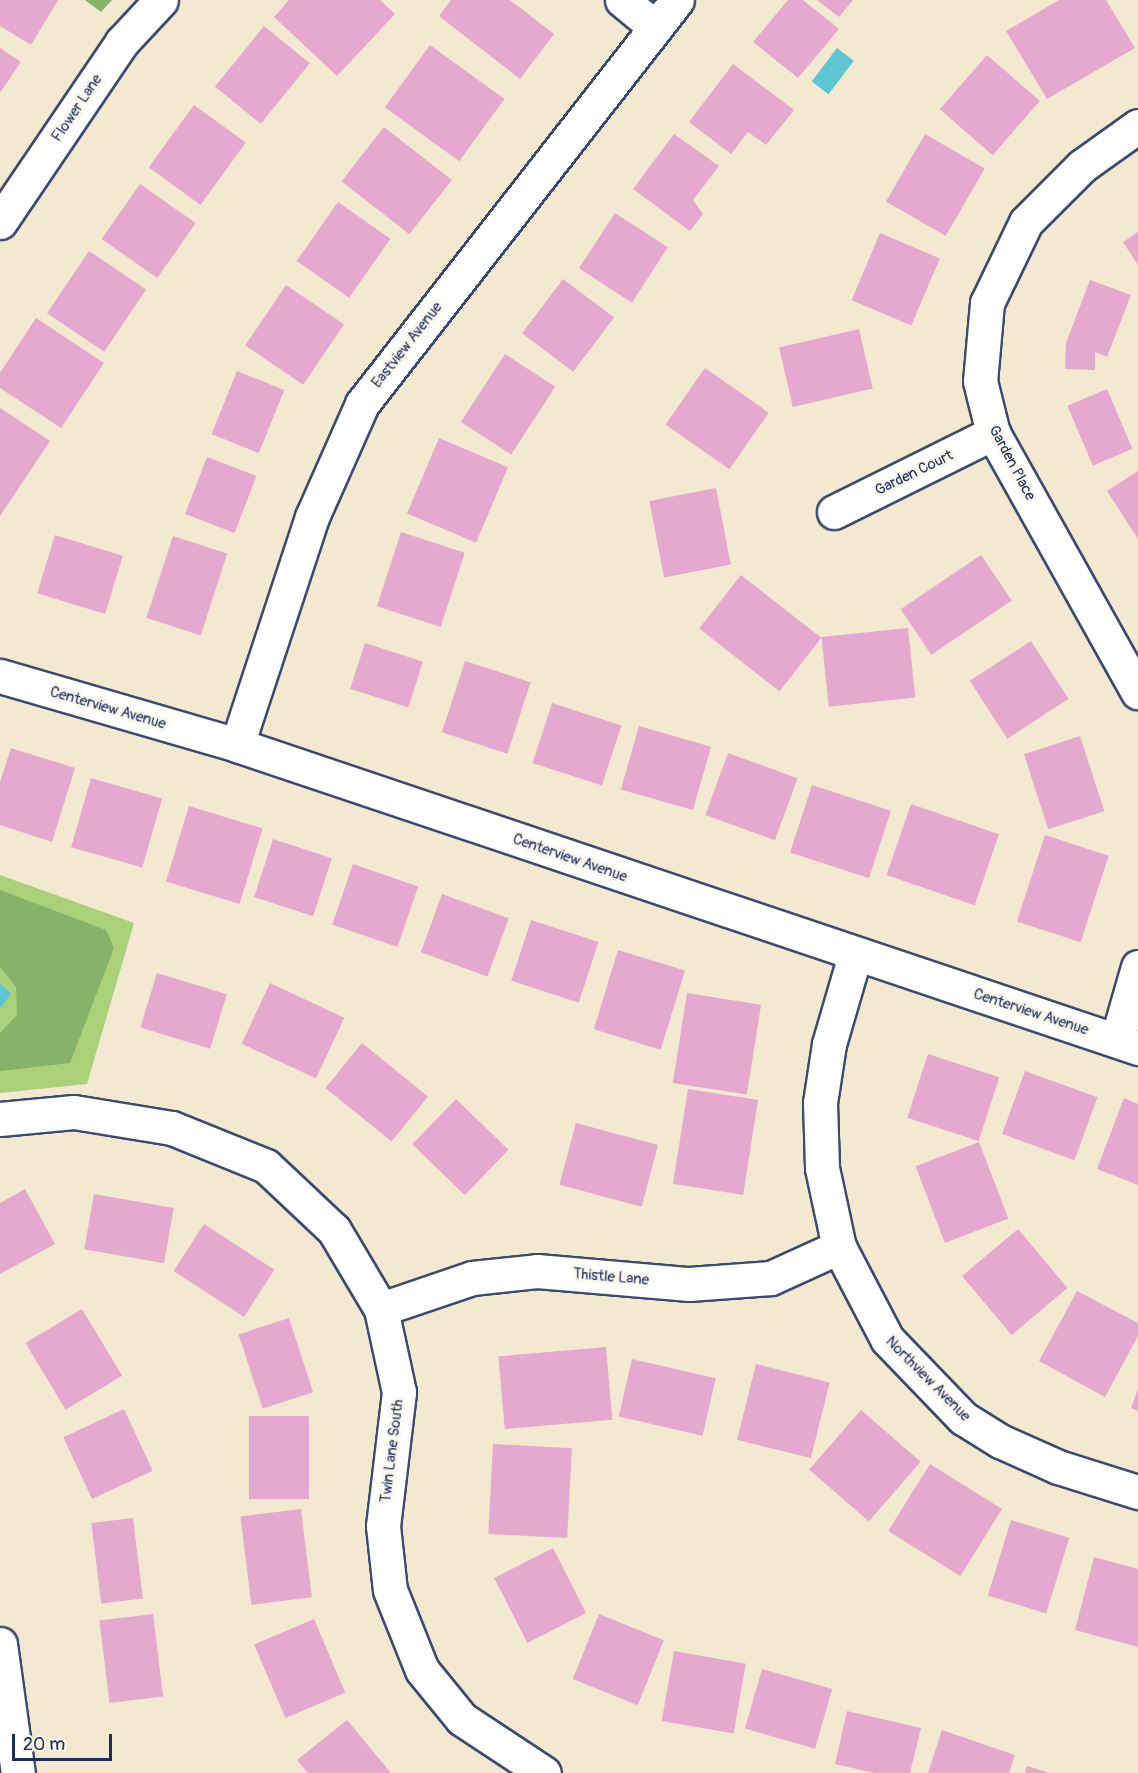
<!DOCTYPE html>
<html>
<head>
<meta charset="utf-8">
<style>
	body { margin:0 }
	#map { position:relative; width:1138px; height:1773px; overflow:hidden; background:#f3e9d1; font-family:Pangolin,sans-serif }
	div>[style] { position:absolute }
	.green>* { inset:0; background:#aad07a }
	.forest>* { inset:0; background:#87b26a }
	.water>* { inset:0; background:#5ac7d0; transform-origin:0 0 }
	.building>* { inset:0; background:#e5a9d0; transform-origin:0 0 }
	.roads { filter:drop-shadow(2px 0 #3b4b6f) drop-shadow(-2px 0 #3b4b6f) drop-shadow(0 2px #3b4b6f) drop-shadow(0 -2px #3b4b6f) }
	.minor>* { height:33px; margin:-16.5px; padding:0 16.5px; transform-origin:16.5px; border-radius:16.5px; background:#fff }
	span { translate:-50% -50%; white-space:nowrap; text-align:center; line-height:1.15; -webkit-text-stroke:6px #fbf7ec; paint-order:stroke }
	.street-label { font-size:15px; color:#1b2f5e }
	.scale { position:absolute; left:12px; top:1734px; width:100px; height:27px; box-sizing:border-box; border:3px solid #1b2f5e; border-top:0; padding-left:8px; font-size:18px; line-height:21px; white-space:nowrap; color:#1b2f5e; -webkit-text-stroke:4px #fbf7ec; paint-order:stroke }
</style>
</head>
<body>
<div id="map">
	<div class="green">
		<div style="clip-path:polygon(0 875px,134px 923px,87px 1084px,0 1093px)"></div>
	</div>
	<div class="forest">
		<div style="clip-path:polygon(85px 0,112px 0,101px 12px)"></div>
		<div style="clip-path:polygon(0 890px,106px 930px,114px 948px,70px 1063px,0 1071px,0 1033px,17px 1015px,16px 987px,0 967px)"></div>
	</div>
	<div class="water">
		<div style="left:837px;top:48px;width:21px;height:42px;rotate:37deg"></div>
		<div style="clip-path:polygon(0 983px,11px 994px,0 1008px)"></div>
	</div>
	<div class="building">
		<div style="clip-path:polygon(0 0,58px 0,31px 45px,0 26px)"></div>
		<div style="clip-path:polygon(289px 0,380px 0,395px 14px,337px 76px,274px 17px)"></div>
		<div style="clip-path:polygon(451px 0,510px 0,554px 34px,520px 79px,439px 16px)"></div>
		<div style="clip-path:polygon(788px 0,803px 0,839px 29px,798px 78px,753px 42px)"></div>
		<div style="clip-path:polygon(817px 0,853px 0,839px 17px)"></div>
		<div style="clip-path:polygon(1059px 0,1106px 0,1135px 48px,1047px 99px,1006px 31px)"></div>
		<div style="left:264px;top:26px;width:59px;height:78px;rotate:39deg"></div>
		<div style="left:430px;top:45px;width:92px;height:77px;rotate:36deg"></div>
		<div style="clip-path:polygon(0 48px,21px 62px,0 93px)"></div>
		<div style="left:987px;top:55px;width:70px;height:72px;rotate:41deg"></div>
		<div style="clip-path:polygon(733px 64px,794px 110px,766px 145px,748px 132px,731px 154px,689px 122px)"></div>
		<div style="left:194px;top:105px;width:64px;height:77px;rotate:36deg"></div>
		<div style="left:384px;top:127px;width:86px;height:69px;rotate:38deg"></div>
		<div style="clip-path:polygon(674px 134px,719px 166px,693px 200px,703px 214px,690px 231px,633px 189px)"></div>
		<div style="left:925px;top:134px;width:69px;height:78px;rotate:30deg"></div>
		<div style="left:140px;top:184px;width:68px;height:67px;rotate:35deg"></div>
		<div style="left:338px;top:202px;width:64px;height:72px;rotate:35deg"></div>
		<div style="left:615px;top:213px;width:63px;height:66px;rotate:33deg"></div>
		<div style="clip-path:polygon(1138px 232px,1138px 265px,1123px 242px)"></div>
		<div style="left:880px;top:233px;width:65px;height:73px;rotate:23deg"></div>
		<div style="left:89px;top:251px;width:69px;height:75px;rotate:34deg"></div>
		<div style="left:563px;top:279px;width:64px;height:68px;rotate:37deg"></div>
		<div style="clip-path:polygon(1090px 280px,1131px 295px,1107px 357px,1095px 352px,1095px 370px,1065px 369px,1066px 343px)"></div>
		<div style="left:286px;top:285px;width:70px;height:73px;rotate:34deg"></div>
		<div style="clip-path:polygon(36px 318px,104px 363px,61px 428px,0 388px,0 373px)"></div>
		<div style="left:859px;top:329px;width:61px;height:82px;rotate:77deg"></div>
		<div style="left:505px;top:354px;width:60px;height:81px;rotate:33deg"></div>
		<div style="left:705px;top:368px;width:78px;height:69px;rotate:35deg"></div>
		<div style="left:237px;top:371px;width:51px;height:68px;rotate:22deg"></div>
		<div style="left:1107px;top:389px;width:65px;height:43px;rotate:67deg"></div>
		<div style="clip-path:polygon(0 408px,50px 441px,0 516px)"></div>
		<div style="left:439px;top:438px;width:75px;height:82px;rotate:23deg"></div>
		<div style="left:207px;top:457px;width:53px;height:61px;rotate:21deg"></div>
		<div style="clip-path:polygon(1138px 471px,1138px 539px,1107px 491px)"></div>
		<div style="left:716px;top:488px;width:78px;height:68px;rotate:79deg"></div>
		<div style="left:401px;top:532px;width:67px;height:78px;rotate:18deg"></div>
		<div style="left:55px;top:535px;width:71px;height:61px;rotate:17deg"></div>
		<div style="left:173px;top:536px;width:57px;height:86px;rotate:18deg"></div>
		<div style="left:981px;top:555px;width:55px;height:97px;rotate:56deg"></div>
		<div style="left:741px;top:575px;width:102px;height:68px;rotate:38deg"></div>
		<div style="left:908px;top:628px;width:70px;height:87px;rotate:84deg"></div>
		<div style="left:1031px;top:641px;width:69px;height:73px;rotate:57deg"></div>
		<div style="left:365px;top:643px;width:61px;height:48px;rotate:18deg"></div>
		<div style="left:465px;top:661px;width:69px;height:75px;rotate:18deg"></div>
		<div style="left:552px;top:703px;width:73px;height:63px;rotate:18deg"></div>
		<div style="left:639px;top:726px;width:75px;height:66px;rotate:16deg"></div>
		<div style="left:1080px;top:736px;width:79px;height:59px;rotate:72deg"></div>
		<div style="clip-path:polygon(11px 748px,75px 768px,52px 842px,0 825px,0 782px)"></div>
		<div style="left:728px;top:753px;width:74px;height:66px;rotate:20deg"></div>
		<div style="left:91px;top:778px;width:74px;height:72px;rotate:16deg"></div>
		<div style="left:812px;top:785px;width:83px;height:71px;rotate:18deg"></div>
		<div style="left:911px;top:804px;width:93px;height:75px;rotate:19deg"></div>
		<div style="left:189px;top:806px;width:77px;height:79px;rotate:17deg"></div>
		<div style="left:1045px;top:835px;width:67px;height:91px;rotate:18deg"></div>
		<div style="left:273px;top:839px;width:62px;height:61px;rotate:18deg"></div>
		<div style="left:353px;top:864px;width:69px;height:64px;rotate:19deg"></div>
		<div style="left:442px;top:894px;width:71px;height:62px;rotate:20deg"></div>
		<div style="left:531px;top:920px;width:71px;height:64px;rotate:18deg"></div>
		<div style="left:618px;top:950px;width:70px;height:83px;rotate:17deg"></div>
		<div style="left:157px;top:973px;width:73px;height:57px;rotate:17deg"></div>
		<div style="left:270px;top:983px;width:82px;height:67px;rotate:25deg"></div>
		<div style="left:687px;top:993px;width:75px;height:91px;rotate:9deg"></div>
		<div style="left:362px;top:1043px;width:85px;height:58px;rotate:39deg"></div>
		<div style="left:928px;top:1054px;width:75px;height:67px;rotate:18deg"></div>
		<div style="left:1025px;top:1071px;width:77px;height:67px;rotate:20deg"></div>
		<div style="left:688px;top:1089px;width:71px;height:96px;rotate:9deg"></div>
		<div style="clip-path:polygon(1124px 1098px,1138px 1104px,1138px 1185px,1097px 1169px)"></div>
		<div style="left:456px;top:1099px;width:73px;height:63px;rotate:44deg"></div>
		<div style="left:576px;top:1123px;width:85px;height:64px;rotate:15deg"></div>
		<div style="left:979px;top:1142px;width:82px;height:68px;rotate:69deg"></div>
		<div style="clip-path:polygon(25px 1189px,55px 1244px,0 1274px,0 1203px)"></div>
		<div style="left:94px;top:1194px;width:81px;height:56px;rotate:10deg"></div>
		<div style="left:204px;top:1224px;width:84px;height:56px;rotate:33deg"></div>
		<div style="left:1018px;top:1229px;width:77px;height:73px;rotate:50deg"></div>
		<div style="clip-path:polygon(1077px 1291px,1138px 1323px,1138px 1336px,1105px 1397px,1039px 1361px)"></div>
		<div style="left:82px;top:1309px;width:78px;height:66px;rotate:59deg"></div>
		<div style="left:289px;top:1318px;width:78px;height:53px;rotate:72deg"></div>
		<div style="left:606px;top:1347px;width:73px;height:108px;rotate:85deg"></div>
		<div style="left:632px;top:1359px;width:86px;height:59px;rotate:13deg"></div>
		<div style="left:756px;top:1364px;width:76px;height:78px;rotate:14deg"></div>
		<div style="clip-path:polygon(1138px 1389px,1138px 1411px,1131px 1408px)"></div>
		<div style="left:124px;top:1409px;width:68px;height:67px;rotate:65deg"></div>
		<div style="left:861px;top:1410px;width:79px;height:79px;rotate:41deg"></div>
		<div style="left:249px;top:1416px;width:60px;height:83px"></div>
		<div style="left:493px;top:1444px;width:79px;height:90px;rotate:3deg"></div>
		<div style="left:930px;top:1464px;width:85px;height:79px;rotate:32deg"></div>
		<div style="left:301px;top:1509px;width:89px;height:61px;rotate:83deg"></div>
		<div style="left:133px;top:1518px;width:81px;height:42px;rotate:83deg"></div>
		<div style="left:1011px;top:1520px;width:61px;height:79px;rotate:17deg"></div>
		<div style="left:553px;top:1548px;width:73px;height:66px;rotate:63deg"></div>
		<div style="clip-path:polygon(1094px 1557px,1138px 1569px,1138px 1647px,1075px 1630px)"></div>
		<div style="left:153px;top:1614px;width:83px;height:54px;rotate:83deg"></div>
		<div style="left:599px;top:1614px;width:70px;height:70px;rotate:22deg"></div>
		<div style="left:314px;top:1619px;width:80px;height:65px;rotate:67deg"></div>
		<div style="left:674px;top:1651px;width:73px;height:71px;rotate:10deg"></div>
		<div style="left:762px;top:1669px;width:73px;height:62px;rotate:16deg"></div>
		<div style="clip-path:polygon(847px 1711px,921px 1728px,910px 1773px,874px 1773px,835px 1764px)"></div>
		<div style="clip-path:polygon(347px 1720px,391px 1773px,308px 1773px,297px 1760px)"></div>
		<div style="clip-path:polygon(942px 1730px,1015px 1755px,1009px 1773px,928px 1773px)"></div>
		<div style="clip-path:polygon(1027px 1766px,1047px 1772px,1047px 1773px,1025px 1773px)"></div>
	</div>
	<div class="roads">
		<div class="minor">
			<div style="left:622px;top:0;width:43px;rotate:39.3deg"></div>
			<div style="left:1138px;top:126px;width:69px;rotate:144.5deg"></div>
			<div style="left:1082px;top:166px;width:79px;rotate:135deg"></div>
			<div style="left:1026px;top:222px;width:90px;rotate:115.7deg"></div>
			<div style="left:987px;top:303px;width:78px;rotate:95.1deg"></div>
			<div style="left:980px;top:381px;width:54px;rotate:76deg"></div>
			<div style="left:993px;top:433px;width:297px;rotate:60.8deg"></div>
			<div style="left:0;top:222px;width:217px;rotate:-55.9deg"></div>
			<div style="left:122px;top:42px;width:57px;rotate:-47.1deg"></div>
			<div style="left:834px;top:512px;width:178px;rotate:-26.4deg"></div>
			<div style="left:0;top:676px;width:247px;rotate:16.2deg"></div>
			<div style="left:237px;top:745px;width:951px;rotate:18.59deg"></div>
			<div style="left:237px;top:745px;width:240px;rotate:-71.8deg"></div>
			<div style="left:312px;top:517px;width:124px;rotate:-66.1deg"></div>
			<div style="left:362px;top:404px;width:512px;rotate:-52.06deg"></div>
			<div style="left:855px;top:955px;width:93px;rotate:106.3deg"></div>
			<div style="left:829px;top:1044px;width:60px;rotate:98.7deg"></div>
			<div style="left:820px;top:1103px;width:65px;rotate:88.2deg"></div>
			<div style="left:822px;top:1168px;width:81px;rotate:77.9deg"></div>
			<div style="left:839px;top:1247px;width:104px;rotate:62.4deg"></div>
			<div style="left:887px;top:1339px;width:110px;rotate:46.1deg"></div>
			<div style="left:963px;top:1418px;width:44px;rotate:31.9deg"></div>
			<div style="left:1000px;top:1441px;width:64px;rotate:24.1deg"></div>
			<div style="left:1058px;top:1467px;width:84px;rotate:17.4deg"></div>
			<div style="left:1117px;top:1040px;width:76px;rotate:-74deg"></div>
			<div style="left:0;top:1119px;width:74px;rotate:-5.4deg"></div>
			<div style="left:74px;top:1112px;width:99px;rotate:9.3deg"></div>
			<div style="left:172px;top:1128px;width:101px;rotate:22deg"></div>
			<div style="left:266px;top:1166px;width:93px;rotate:43.3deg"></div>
			<div style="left:334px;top:1230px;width:92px;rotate:59.3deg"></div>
			<div style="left:381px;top:1309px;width:85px;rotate:77.8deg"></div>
			<div style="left:399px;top:1392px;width:135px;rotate:96.8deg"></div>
			<div style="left:383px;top:1526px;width:64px;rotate:83.8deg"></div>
			<div style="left:390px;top:1590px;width:86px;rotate:68.2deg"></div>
			<div style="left:422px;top:1670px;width:63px;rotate:50.8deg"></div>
			<div style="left:462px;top:1719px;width:98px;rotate:33.4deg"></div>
			<div style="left:381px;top:1309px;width:96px;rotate:-18.8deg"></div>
			<div style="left:472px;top:1278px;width:65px;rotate:-6.1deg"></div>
			<div style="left:537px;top:1271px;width:153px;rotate:4.9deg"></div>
			<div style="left:689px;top:1284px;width:82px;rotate:-4.2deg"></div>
			<div style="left:771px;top:1278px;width:75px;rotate:-24.5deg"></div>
			<div style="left:0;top:1644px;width:130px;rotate:82.1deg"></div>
		</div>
	</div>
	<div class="street-label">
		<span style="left:77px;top:108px;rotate:-56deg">Flower Lane</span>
		<span style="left:407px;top:345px;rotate:-52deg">Eastview Avenue</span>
		<span style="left:1012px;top:463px;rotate:62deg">Garden Place</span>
		<span style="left:914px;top:473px;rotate:-26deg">Garden Court</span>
		<span style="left:108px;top:708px;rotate:16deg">Centerview Avenue</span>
		<span style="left:570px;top:858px;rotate:19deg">Centerview Avenue</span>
		<span style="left:1031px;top:1012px;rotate:18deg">Centerview Avenue</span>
		<span style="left:611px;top:1277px;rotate:5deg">Thistle Lane</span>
		<span style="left:928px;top:1379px;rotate:45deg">Northview Avenue</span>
		<span style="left:392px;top:1451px;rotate:-83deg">Twin Lane South</span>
	</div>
	<div class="scale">20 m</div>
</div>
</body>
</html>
